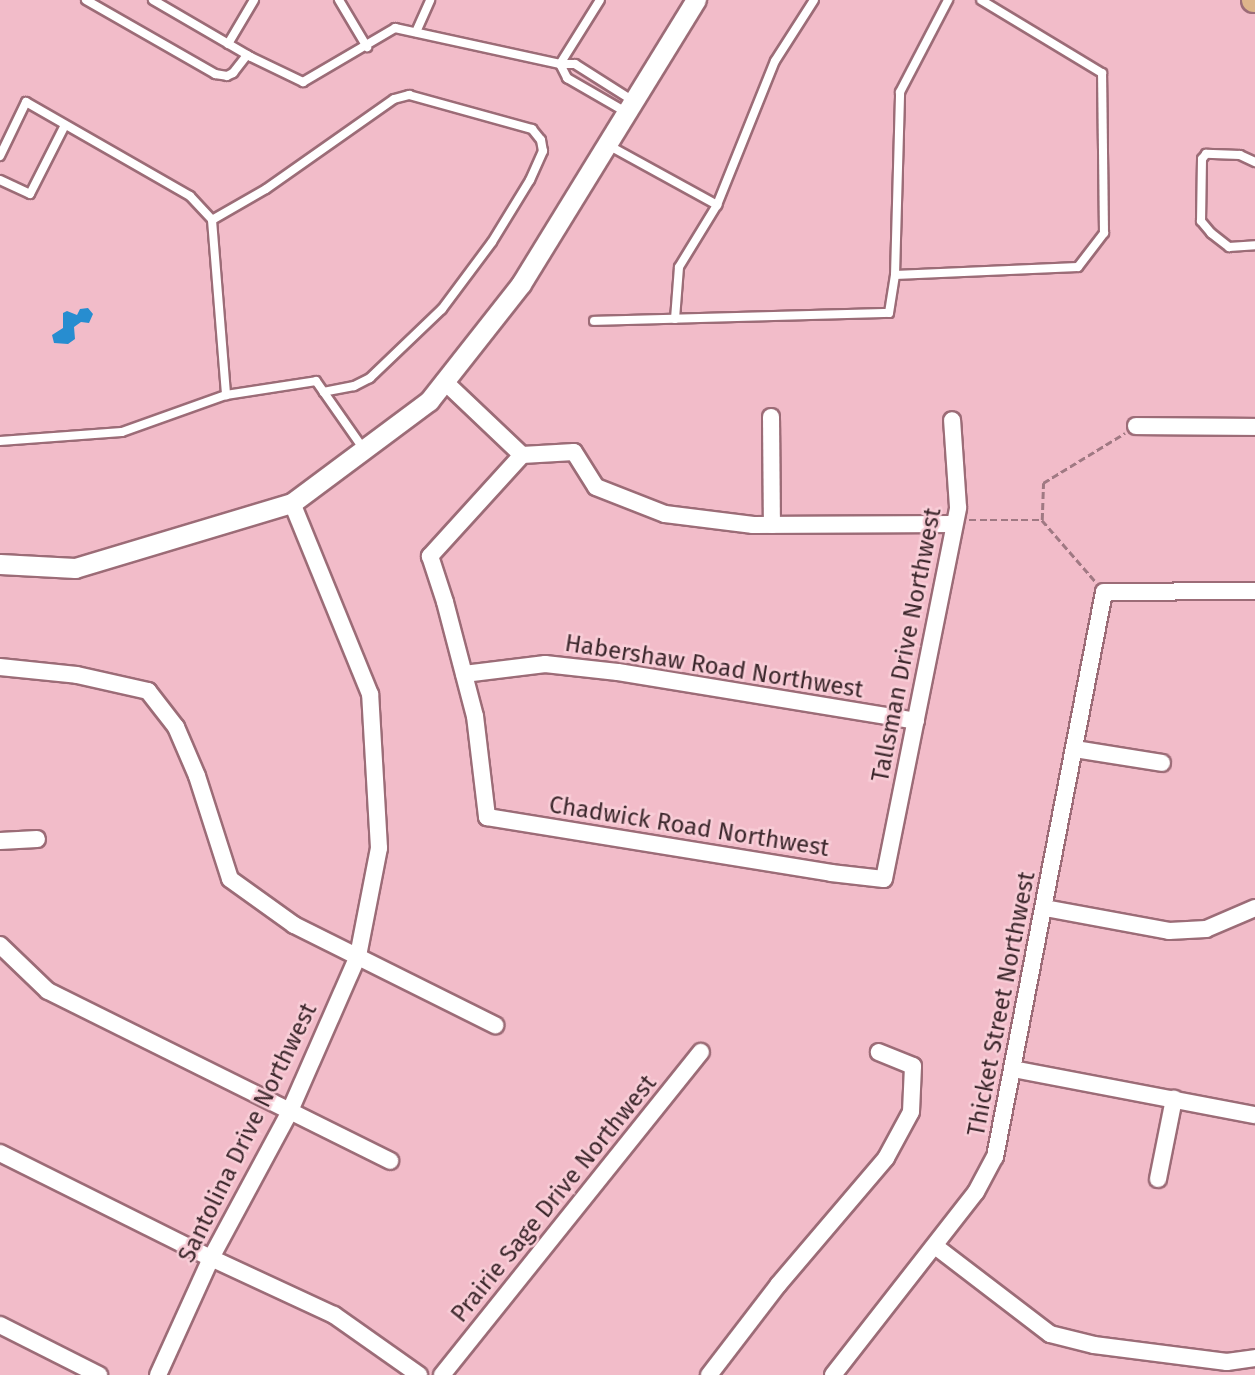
<!DOCTYPE html>
<html>
<head>
<meta charset="utf-8">
<style>
	body { margin:0 }
	#map { position:relative; width:1255px; height:1375px; overflow:hidden; background:#f2bcc9; font-family:"Fira Sans",sans-serif }
	div>[style] { position:absolute }
	.water>* { inset:0; background:#278dd0 }
	.path>* { height:2.5px; margin-top:-1.25px; transform-origin:0; background:repeating-linear-gradient(90deg,#a07983 0 7px,transparent 0 10.5px) }
	.roads { filter:drop-shadow(2px 0 #9c6c77) drop-shadow(-2px 0 #9c6c77) drop-shadow(0 2px #9c6c77) drop-shadow(0 -2px #9c6c77) }
	.service>* { height:8px; margin:-4px; padding:0 4px; transform-origin:4px; border-radius:4px; background:#fff }
	.minor>* { height:16px; margin:-8px; padding:0 8px; transform-origin:8px; border-radius:8px; background:#fff }
	.tertiary>* { height:19px; margin:-9.5px; padding:0 9.5px; transform-origin:9.5px; border-radius:9.5px; background:#fff }
	.primary>* { height:24px; margin:-12px; padding:0 12px; transform-origin:12px; border-radius:12px; background:#deb58b }
	span { translate:-50% -50%; white-space:nowrap; text-align:center; line-height:1.15; -webkit-text-stroke:5px #f8cdd7; paint-order:stroke }
	.street-label { font-size:24px; color:#3c272c }
</style>
</head>
<body>
<div id="map">
	<div class="water">
		<div style="clip-path:polygon(88px 308px,93px 314px,89px 323px,81px 322px,74px 327px,75px 339px,68px 344px,54px 343px,52px 335px,63px 328px,63px 313px,67px 311px,77px 315px,80px 309px)"></div>
	</div>
	<div class="path">
		<div style="left:969px;top:520px;width:73px"></div>
		<div style="left:1042px;top:520px;width:37px;rotate:-88deg"></div>
		<div style="left:1043px;top:483px;width:96px;rotate:-31.4deg"></div>
		<div style="left:1042px;top:520px;width:81px;rotate:49deg"></div>
	</div>
	<div class="roads">
		<div class="service">
			<div style="left:86px;top:0;width:149px;rotate:29.8deg"></div>
			<div style="left:215px;top:74px;width:12px;rotate:9deg"></div>
			<div style="left:227px;top:76px;width:7px;rotate:-27deg"></div>
			<div style="left:233px;top:73px;width:23px;rotate:-52deg"></div>
			<div style="left:153px;top:0;width:113px;rotate:30.2deg"></div>
			<div style="left:251px;top:57px;width:58px;rotate:25.7deg"></div>
			<div style="left:303px;top:82px;width:107px;rotate:-30.4deg"></div>
			<div style="left:395px;top:28px;width:169px;rotate:12.3deg"></div>
			<div style="left:560px;top:64px;width:15px"></div>
			<div style="left:575px;top:64px;width:67px;rotate:32.3deg"></div>
			<div style="left:339px;top:0;width:55px;rotate:59.2deg"></div>
			<div style="left:416px;top:32px;width:35px;rotate:-66deg"></div>
			<div style="left:228px;top:44px;width:51px;rotate:-59.4deg"></div>
			<div style="left:560px;top:64px;width:16px;rotate:63deg"></div>
			<div style="left:567px;top:78px;width:68px;rotate:30deg"></div>
			<div style="left:560px;top:64px;width:75px;rotate:-58deg"></div>
			<div style="left:606px;top:144px;width:127px;rotate:28.8deg"></div>
			<div style="left:0;top:156px;width:60px;rotate:-64.3deg"></div>
			<div style="left:26px;top:102px;width:189px;rotate:29.8deg"></div>
			<div style="left:190px;top:196px;width:33px;rotate:47deg"></div>
			<div style="left:212px;top:220px;width:176px;rotate:85.4deg"></div>
			<div style="left:226px;top:395px;width:91px;rotate:-8.8deg"></div>
			<div style="left:316px;top:381px;width:82px;rotate:55deg"></div>
			<div style="left:1255px;top:162px;width:17px;rotate:-155deg"></div>
			<div style="left:1240px;top:155px;width:34px;rotate:-178deg"></div>
			<div style="left:1206px;top:154px;width:6px;rotate:129deg"></div>
			<div style="left:1202px;top:159px;width:62px;rotate:90.9deg"></div>
			<div style="left:1201px;top:221px;width:16px;rotate:50deg"></div>
			<div style="left:1211px;top:233px;width:23px;rotate:38deg"></div>
			<div style="left:1229px;top:247px;width:26px;rotate:-4deg"></div>
			<div style="left:0;top:180px;width:33px;rotate:25deg"></div>
			<div style="left:30px;top:194px;width:77px;rotate:-63.1deg"></div>
			<div style="left:212px;top:220px;width:62px;rotate:-29.9deg"></div>
			<div style="left:266px;top:189px;width:156px;rotate:-35.1deg"></div>
			<div style="left:394px;top:99px;width:16px;rotate:-15deg"></div>
			<div style="left:409px;top:95px;width:128px;rotate:15.5deg"></div>
			<div style="left:532px;top:129px;width:14px;rotate:51deg"></div>
			<div style="left:541px;top:140px;width:11px;rotate:80deg"></div>
			<div style="left:543px;top:151px;width:32px;rotate:114deg"></div>
			<div style="left:530px;top:180px;width:73px;rotate:121.5deg"></div>
			<div style="left:492px;top:242px;width:84px;rotate:126.7deg"></div>
			<div style="left:442px;top:309px;width:100px;rotate:136.2deg"></div>
			<div style="left:370px;top:378px;width:18px;rotate:153deg"></div>
			<div style="left:354px;top:386px;width:31px;rotate:169deg"></div>
			<div style="left:895px;top:275px;width:183px;rotate:-2.5deg"></div>
			<div style="left:1078px;top:267px;width:43px;rotate:-52.6deg"></div>
			<div style="left:1104px;top:233px;width:160px;rotate:-90.7deg"></div>
			<div style="left:1102px;top:73px;width:141px;rotate:-148.9deg"></div>
			<div style="left:675px;top:319px;width:52px;rotate:-85.6deg"></div>
			<div style="left:679px;top:267px;width:73px;rotate:-58.5deg"></div>
			<div style="left:717px;top:205px;width:155px;rotate:-68.1deg"></div>
			<div style="left:775px;top:61px;width:72px;rotate:-57.4deg"></div>
			<div style="left:594px;top:321px;width:295px;rotate:-1.6deg"></div>
			<div style="left:889px;top:313px;width:38px;rotate:-81deg"></div>
			<div style="left:895px;top:275px;width:183px;rotate:-88.4deg"></div>
			<div style="left:900px;top:92px;width:104px;rotate:-62.4deg"></div>
			<div style="left:0;top:441px;width:122px;rotate:-4.2deg"></div>
			<div style="left:122px;top:432px;width:110px;rotate:-19.6deg"></div>
		</div>
		<div class="minor">
			<div style="left:444px;top:381px;width:108px;rotate:43.5deg"></div>
			<div style="left:522px;top:455px;width:52px;rotate:-3.3deg"></div>
			<div style="left:574px;top:452px;width:41px;rotate:57.8deg"></div>
			<div style="left:596px;top:487px;width:74px;rotate:21.4deg"></div>
			<div style="left:665px;top:514px;width:89px;rotate:7.1deg"></div>
			<div style="left:753px;top:525px;width:201px;rotate:-0.3deg"></div>
			<div style="left:771px;top:417px;width:108px;rotate:89.5deg"></div>
			<div style="left:1136px;top:426px;width:119px;rotate:0.5deg"></div>
			<div style="left:522px;top:455px;width:137px;rotate:132.3deg"></div>
			<div style="left:430px;top:556px;width:48px;rotate:71.9deg"></div>
			<div style="left:445px;top:602px;width:118px;rotate:75.3deg"></div>
			<div style="left:475px;top:716px;width:102px;rotate:83.2deg"></div>
			<div style="left:487px;top:817px;width:349px;rotate:9.2deg"></div>
			<div style="left:831px;top:873px;width:53px;rotate:6.5deg"></div>
			<div style="left:884px;top:879px;width:379px;rotate:-78.7deg"></div>
			<div style="left:958px;top:507px;width:87px;rotate:-93.9deg"></div>
			<div style="left:0;top:667px;width:77px;rotate:5.9deg"></div>
			<div style="left:77px;top:675px;width:73px;rotate:12.7deg"></div>
			<div style="left:148px;top:691px;width:46px;rotate:52.1deg"></div>
			<div style="left:176px;top:727px;width:53px;rotate:66.8deg"></div>
			<div style="left:197px;top:776px;width:108px;rotate:72.2deg"></div>
			<div style="left:230px;top:879px;width:79px;rotate:35.7deg"></div>
			<div style="left:294px;top:925px;width:225px;rotate:26.5deg"></div>
			<div style="left:464px;top:674px;width:82px;rotate:-7deg"></div>
			<div style="left:545px;top:664px;width:73px;rotate:6.3deg"></div>
			<div style="left:618px;top:672px;width:302px;rotate:9.3deg"></div>
			<div style="left:1075px;top:749px;width:88px;rotate:9.1deg"></div>
			<div style="left:0;top:841px;width:37px;rotate:-3deg"></div>
			<div style="left:1045px;top:908px;width:126px;rotate:10.5deg"></div>
			<div style="left:1169px;top:931px;width:37px;rotate:-3deg"></div>
			<div style="left:1206px;top:929px;width:53px;rotate:-23.2deg"></div>
			<div style="left:0;top:945px;width:66px;rotate:43.8deg"></div>
			<div style="left:48px;top:991px;width:382px;rotate:26.4deg"></div>
			<div style="left:1013px;top:1069px;width:246px;rotate:10.8deg"></div>
			<div style="left:0;top:1153px;width:236px;rotate:26.5deg"></div>
			<div style="left:211px;top:1258px;width:136px;rotate:24.9deg"></div>
			<div style="left:334px;top:1315px;width:104px;rotate:35.2deg"></div>
			<div style="left:1158px;top:1179px;width:82px;rotate:-78.7deg"></div>
			<div style="left:935px;top:1246px;width:145px;rotate:37.4deg"></div>
			<div style="left:1050px;top:1334px;width:45px;rotate:14deg"></div>
			<div style="left:1094px;top:1345px;width:134px;rotate:7.3deg"></div>
			<div style="left:1227px;top:1362px;width:28px;rotate:-8deg"></div>
			<div style="left:0;top:1325px;width:111px;rotate:26.8deg"></div>
			<div style="left:158px;top:1375px;width:128px;rotate:-65.6deg"></div>
			<div style="left:211px;top:1258px;width:165px;rotate:-61.7deg"></div>
			<div style="left:289px;top:1113px;width:171px;rotate:-66.3deg"></div>
			<div style="left:358px;top:956px;width:110px;rotate:-79deg"></div>
			<div style="left:379px;top:848px;width:154px;rotate:-93.3deg"></div>
			<div style="left:370px;top:694px;width:206px;rotate:-112.2deg"></div>
			<div style="left:442px;top:1375px;width:414px;rotate:-51.3deg"></div>
			<div style="left:709px;top:1375px;width:113px;rotate:-52.5deg"></div>
			<div style="left:778px;top:1285px;width:167px;rotate:-49.6deg"></div>
			<div style="left:886px;top:1158px;width:52px;rotate:-61.5deg"></div>
			<div style="left:911px;top:1112px;width:46px;rotate:-87.5deg"></div>
			<div style="left:913px;top:1066px;width:37px;rotate:-158deg"></div>
			<div style="left:833px;top:1375px;width:232px;rotate:-52deg"></div>
			<div style="left:976px;top:1192px;width:40px;rotate:-62deg"></div>
			<div style="left:995px;top:1157px;width:575px;rotate:-79.08deg"></div>
			<div style="left:1104px;top:592px;width:151px;rotate:-0.4deg"></div>
		</div>
		<div class="tertiary">
			<div style="left:0;top:564px;width:75px;rotate:3.1deg"></div>
			<div style="left:75px;top:568px;width:227px;rotate:-16.7deg"></div>
			<div style="left:292px;top:503px;width:171px;rotate:-36.7deg"></div>
			<div style="left:429px;top:401px;width:149px;rotate:-51.8deg"></div>
			<div style="left:521px;top:284px;width:334px;rotate:-58.4deg"></div>
		</div>
		<div class="primary">
			<div style="left:1254px;top:0;width:1px"></div>
		</div>
	</div>
	<div class="street-label">
		<span style="left:907px;top:645px;rotate:-79deg">Tallsman Drive Northwest</span>
		<span style="left:714px;top:667px;rotate:9deg">Habershaw Road Northwest</span>
		<span style="left:689px;top:827px;rotate:9deg">Chadwick Road Northwest</span>
		<span style="left:1002px;top:1004px;rotate:-79deg">Thicket Street Northwest</span>
		<span style="left:248px;top:1133px;rotate:-64deg">Santolina Drive Northwest</span>
		<span style="left:554px;top:1199px;rotate:-51deg">Prairie Sage Drive Northwest</span>
	</div>
</div>
</body>
</html>
